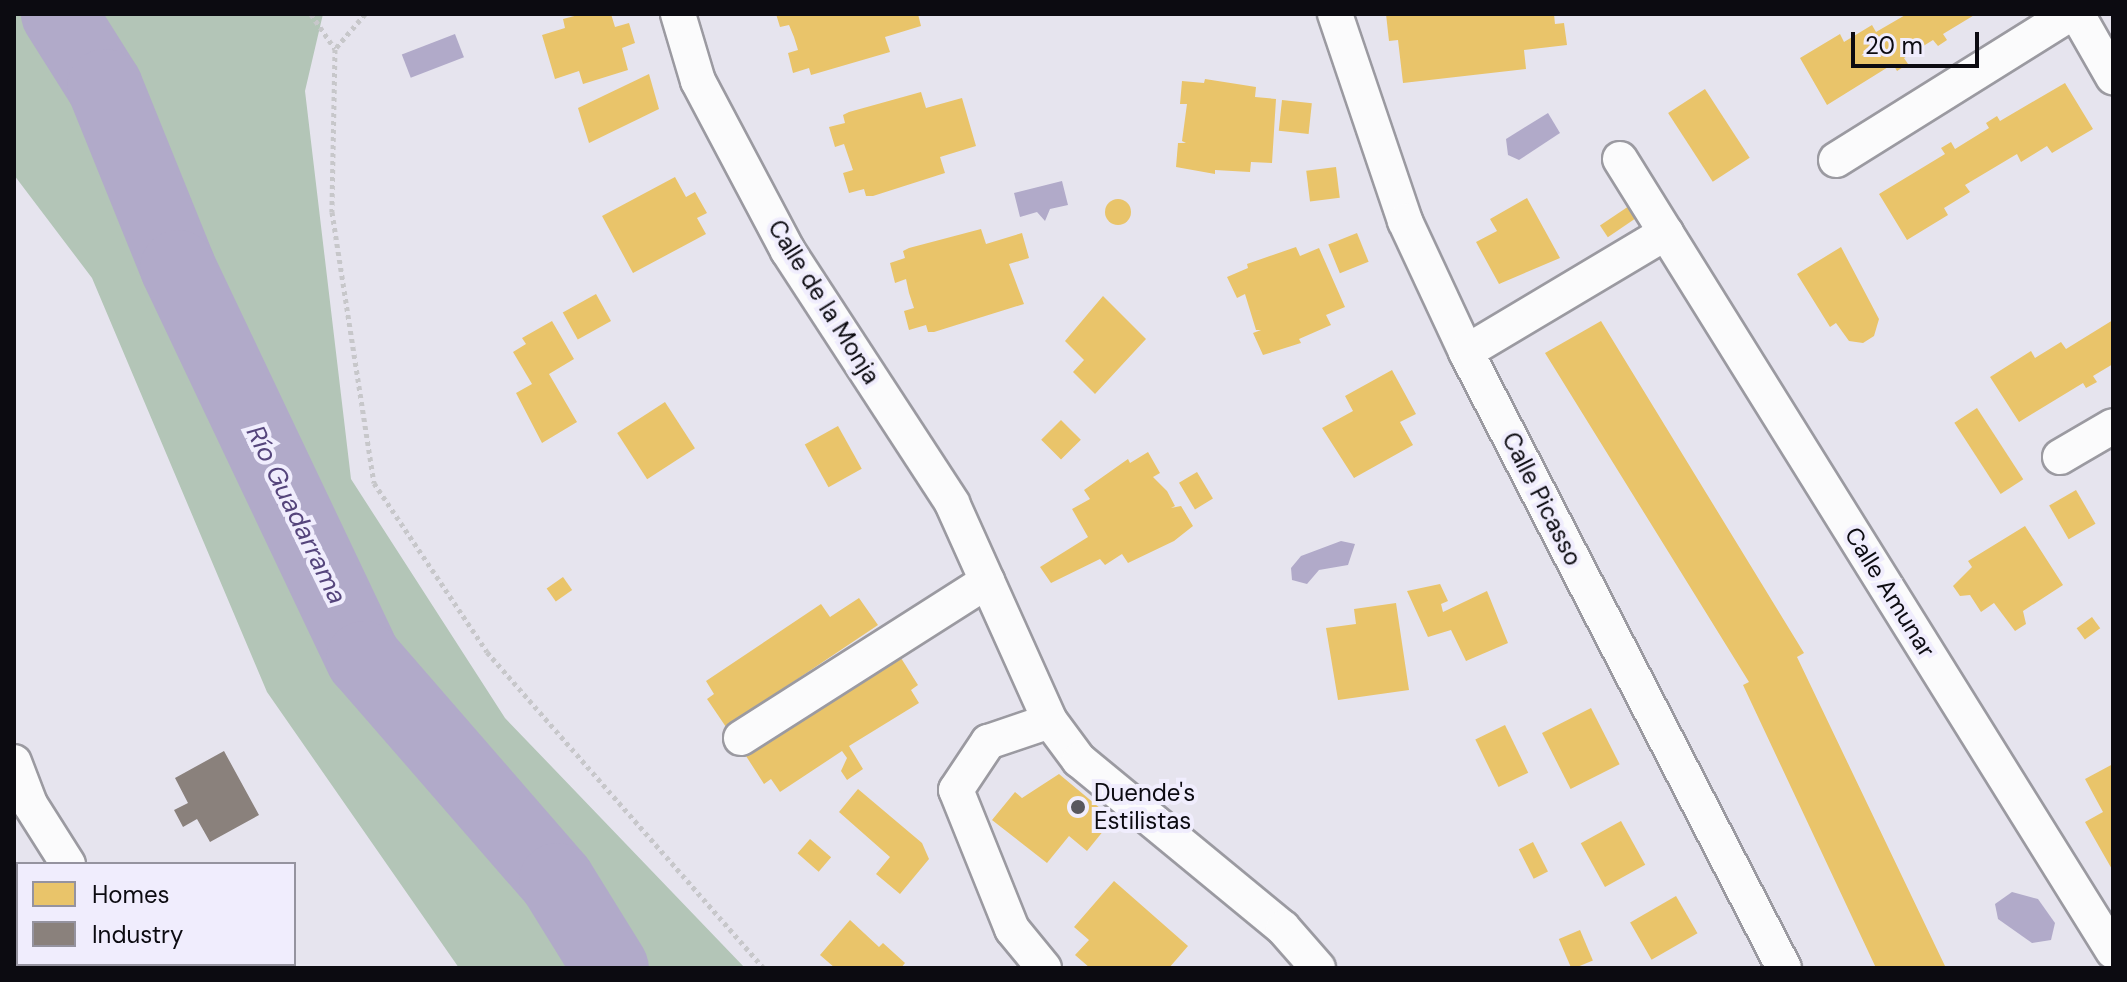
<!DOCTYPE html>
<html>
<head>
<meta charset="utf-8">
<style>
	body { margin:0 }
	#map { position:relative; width:2127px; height:982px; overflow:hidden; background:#e6e4ee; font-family:"DM Sans",sans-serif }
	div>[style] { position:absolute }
	.forest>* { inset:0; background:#b3c5b7 }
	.water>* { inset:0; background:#b1aac9; transform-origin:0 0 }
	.homes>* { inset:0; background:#e9c46a; transform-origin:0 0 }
	.round { border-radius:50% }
	.industry>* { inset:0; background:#8a817c }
	.river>* { height:76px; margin:-38px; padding:0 38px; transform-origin:38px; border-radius:38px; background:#b1aac9 }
	.path>* { height:5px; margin-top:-2.5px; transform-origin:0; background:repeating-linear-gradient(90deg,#c7c7ca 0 4px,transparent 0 8px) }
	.roads { filter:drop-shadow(2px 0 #9b9aa1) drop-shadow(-2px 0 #9b9aa1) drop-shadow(0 2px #9b9aa1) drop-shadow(0 -2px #9b9aa1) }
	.street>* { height:34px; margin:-17px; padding:0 17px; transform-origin:17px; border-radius:17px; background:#fbfbfc }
	.dots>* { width:22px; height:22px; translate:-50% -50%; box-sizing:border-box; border:4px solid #f0edfd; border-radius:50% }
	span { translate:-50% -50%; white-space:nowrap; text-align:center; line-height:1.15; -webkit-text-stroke:8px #f0edfd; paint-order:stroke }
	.street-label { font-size:24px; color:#0c0b11 }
	.poi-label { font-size:24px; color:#0c0b11 }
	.left { translate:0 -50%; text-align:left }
	.water-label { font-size:26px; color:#55457c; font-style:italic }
	.frame { position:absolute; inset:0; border:16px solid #0c0b11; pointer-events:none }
	.legend { position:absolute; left:16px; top:862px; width:280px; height:104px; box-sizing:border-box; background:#f0edfd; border:2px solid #95939f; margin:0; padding:10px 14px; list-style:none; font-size:24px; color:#0c0b11 }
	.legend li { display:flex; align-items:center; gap:16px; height:40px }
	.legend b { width:40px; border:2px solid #95939f }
	.scale { position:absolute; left:1851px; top:32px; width:128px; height:36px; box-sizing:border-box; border:4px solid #0c0b11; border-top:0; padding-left:10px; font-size:24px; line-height:28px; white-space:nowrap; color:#0c0b11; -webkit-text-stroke:6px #f0edfd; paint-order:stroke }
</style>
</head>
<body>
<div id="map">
	<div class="forest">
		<div style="clip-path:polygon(14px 14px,323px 14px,305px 91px,351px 479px,505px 718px,745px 968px,459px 968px,267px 692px,92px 278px,14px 175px)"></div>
	</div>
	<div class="water">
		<div style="left:455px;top:34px;width:25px;height:57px;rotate:69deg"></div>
		<div style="clip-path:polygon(1548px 113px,1560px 133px,1519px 160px,1508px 155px,1506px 139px)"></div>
		<div style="clip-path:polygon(1062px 181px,1068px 205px,1050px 209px,1045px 221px,1037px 212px,1020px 217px,1014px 193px)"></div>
		<div style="clip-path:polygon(1341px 541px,1355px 544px,1348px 565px,1319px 570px,1307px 584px,1292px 580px,1291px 568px,1301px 556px)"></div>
		<div style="clip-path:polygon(2012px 892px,2038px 899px,2055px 923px,2051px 940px,2032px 943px,1998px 919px,1995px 904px)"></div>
	</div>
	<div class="homes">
		<div style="clip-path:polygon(582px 14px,611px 14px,615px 27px,629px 23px,635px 43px,622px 48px,628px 70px,583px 84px,579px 71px,555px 79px,542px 35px,565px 28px,563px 19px)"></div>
		<div style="clip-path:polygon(776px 14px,918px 14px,921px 26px,885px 37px,890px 52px,811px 75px,809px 68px,793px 73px,788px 53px,798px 50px,794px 37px,789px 25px,780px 27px)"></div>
		<div style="clip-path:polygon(1386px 14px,1554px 14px,1555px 24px,1564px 23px,1567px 45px,1524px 50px,1526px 69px,1403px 83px,1398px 40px,1389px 41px)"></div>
		<div style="clip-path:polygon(1907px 14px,1976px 14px,1943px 34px,1947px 40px,1938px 46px,1933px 40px,1904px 58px,1908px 64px,1897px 71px,1893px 64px,1827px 105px,1800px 58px,1840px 34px,1844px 42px,1872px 25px,1876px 32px)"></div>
		<div style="clip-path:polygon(649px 74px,659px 109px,589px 143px,578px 108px)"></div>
		<div style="clip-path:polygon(1205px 79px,1256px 87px,1255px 97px,1276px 99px,1272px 163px,1251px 162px,1250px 172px,1215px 170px,1215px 174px,1176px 167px,1178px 143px,1186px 143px,1182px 141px,1187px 104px,1180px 104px,1182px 81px,1204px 83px)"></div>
		<div style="clip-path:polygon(2065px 83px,2093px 129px,2052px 153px,2047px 146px,2021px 162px,2017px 154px,1965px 185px,1970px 192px,1944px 208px,1948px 215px,1907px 240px,1879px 194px,1945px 154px,1941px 148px,1951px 142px,1955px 149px,1989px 128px,1986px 123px,1997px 116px,2000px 121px)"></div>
		<div style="left:1705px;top:89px;width:82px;height:44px;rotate:57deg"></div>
		<div style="clip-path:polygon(921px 92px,926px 108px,962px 98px,976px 146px,940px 157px,945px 173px,873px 196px,866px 196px,864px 189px,849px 193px,843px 173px,853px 170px,844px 144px,835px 147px,829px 127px,845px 123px,843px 115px,849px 112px)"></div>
		<div style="left:1282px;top:100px;width:30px;height:31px;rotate:6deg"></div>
		<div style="left:1336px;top:167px;width:31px;height:30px;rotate:83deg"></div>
		<div style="clip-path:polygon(675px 177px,686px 197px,695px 192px,707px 213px,697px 218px,706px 234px,633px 273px,602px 216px)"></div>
		<div style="clip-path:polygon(1527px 198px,1560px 258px,1499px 284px,1476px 242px,1497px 231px,1490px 219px)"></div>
		<div class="round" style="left:1105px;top:199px;width:26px;height:26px"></div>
		<div style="left:1629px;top:206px;width:14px;height:35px;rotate:56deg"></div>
		<div style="clip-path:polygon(981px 229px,986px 244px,1022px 233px,1029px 258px,1009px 264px,1024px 304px,934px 332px,928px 332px,926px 325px,909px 330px,904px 311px,914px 308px,909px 293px,906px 279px,895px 283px,890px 263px,905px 258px,903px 251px,909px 248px)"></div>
		<div style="left:1357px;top:233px;width:31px;height:31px;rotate:68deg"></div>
		<div style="clip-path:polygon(1296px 247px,1300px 256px,1319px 248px,1345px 307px,1326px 315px,1331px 325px,1299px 339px,1301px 343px,1263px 355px,1253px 333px,1261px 330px,1256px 330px,1245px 294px,1237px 298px,1227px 277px,1248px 268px,1247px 264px)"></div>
		<div style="clip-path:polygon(1841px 247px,1879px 319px,1874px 336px,1863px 343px,1849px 341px,1836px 323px,1830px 327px,1797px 274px)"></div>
		<div style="left:596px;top:294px;width:31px;height:38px;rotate:61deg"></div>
		<div style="clip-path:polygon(1103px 296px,1146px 339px,1095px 394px,1073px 372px,1084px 360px,1065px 341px)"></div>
		<div style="clip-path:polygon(2113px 320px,2113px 364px,2093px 376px,2097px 382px,2086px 388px,2083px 383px,2019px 422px,1990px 377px,2031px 351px,2035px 358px,2061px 342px,2066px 349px)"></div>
		<div style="clip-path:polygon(552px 321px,574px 359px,549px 374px,577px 422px,542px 443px,516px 393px,532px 384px,513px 352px,526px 344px,522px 338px)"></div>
		<div style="clip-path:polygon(1601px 321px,1804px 653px,1797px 657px,1945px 966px,1876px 968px,1743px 685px,1749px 682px,1545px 353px)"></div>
		<div style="clip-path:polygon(1392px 370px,1416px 414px,1400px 422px,1413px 445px,1354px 478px,1322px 428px,1353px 411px,1345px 396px)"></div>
		<div style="left:665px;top:402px;width:55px;height:57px;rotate:57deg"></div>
		<div style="left:1977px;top:408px;width:85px;height:27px;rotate:57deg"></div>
		<div style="left:1061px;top:420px;width:28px;height:28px;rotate:45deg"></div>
		<div style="left:838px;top:426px;width:49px;height:38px;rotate:61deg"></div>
		<div style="clip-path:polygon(1148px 452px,1160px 473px,1153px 477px,1167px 491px,1175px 506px,1171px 508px,1181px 506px,1193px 526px,1174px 541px,1128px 563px,1122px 554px,1105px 565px,1100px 559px,1051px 583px,1040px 567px,1088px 537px,1072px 509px,1090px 499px,1084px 490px,1128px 459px,1130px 463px)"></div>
		<div style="left:1197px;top:472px;width:31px;height:21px;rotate:59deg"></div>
		<div style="left:2076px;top:490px;width:39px;height:31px;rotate:60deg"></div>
		<div style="clip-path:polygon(2025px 526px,2063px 585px,2023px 611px,2026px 624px,2015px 631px,1994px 603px,1981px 612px,1970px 595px,1960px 596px,1953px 586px,1972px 567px,1968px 561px)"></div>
		<div style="left:563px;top:577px;width:16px;height:20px;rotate:55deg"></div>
		<div style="clip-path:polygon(1440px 584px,1448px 601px,1441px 604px,1443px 612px,1487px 591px,1508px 643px,1466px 661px,1451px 630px,1428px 637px,1407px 591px)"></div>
		<div style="clip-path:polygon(859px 598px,878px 625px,726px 727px,707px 699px,714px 694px,706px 681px,821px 604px,830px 617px)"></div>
		<div style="clip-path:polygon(1396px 603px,1409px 690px,1338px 700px,1326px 628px,1356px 624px,1354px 609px)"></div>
		<div style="left:2092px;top:617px;width:14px;height:19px;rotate:54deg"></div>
		<div style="clip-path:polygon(901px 658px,918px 685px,911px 690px,919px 703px,849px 746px,863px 769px,847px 780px,841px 771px,847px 758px,842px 751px,780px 792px,771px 779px,764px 784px,746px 756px)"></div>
		<div style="left:1591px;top:708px;width:63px;height:55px;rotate:63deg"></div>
		<div style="left:1505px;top:725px;width:53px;height:33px;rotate:64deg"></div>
		<div style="clip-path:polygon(2113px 764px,2113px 871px,2085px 822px,2103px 812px,2085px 779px)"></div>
		<div style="clip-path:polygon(1059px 774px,1113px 819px,1087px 851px,1069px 836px,1047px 863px,992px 820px,1015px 792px,1022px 798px)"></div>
		<div style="clip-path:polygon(858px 789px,922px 843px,929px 859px,900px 894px,876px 874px,890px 857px,839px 812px)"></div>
		<div style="left:1621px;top:821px;width:50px;height:46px;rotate:61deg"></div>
		<div style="left:810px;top:839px;width:28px;height:19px;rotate:41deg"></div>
		<div style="left:1533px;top:842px;width:33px;height:16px;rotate:63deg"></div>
		<div style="clip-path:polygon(1114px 881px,1188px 946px,1169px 968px,1090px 968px,1075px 955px,1089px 940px,1074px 927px)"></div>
		<div style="left:1676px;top:896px;width:43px;height:53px;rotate:60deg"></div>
		<div style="clip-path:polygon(850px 920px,879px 947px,883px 943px,905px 963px,901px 968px,835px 968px,820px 955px)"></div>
		<div style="left:1580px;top:930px;width:33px;height:23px;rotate:67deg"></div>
	</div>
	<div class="industry">
		<div style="clip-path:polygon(224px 751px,259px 815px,210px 842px,197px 819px,183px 827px,174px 810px,188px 803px,175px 778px)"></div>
	</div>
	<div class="river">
		<div style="left:59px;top:14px;width:86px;rotate:57.8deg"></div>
		<div style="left:105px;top:87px;width:195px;rotate:68deg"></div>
		<div style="left:178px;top:268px;width:433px;rotate:64.6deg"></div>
		<div style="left:364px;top:659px;width:294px;rotate:49deg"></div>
		<div style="left:557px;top:881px;width:102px;rotate:58.2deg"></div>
	</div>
	<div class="path">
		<div style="left:311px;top:14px;width:42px;rotate:55.6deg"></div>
		<div style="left:365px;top:14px;width:46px;rotate:130.6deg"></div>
		<div style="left:335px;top:49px;width:163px;rotate:91.1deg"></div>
		<div style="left:332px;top:212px;width:274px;rotate:81.2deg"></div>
		<div style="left:374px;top:483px;width:203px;rotate:56.2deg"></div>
		<div style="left:487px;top:652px;width:420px;rotate:48.8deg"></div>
	</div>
	<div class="roads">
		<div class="street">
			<div style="left:678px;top:14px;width:70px;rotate:73.4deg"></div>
			<div style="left:698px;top:81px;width:192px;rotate:62.1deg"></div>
			<div style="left:788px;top:251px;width:301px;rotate:56.9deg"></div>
			<div style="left:952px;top:503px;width:239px;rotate:65.8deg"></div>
			<div style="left:1050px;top:721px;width:49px;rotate:53.4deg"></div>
			<div style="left:1079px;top:760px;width:264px;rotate:39.5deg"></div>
			<div style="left:1283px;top:928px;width:53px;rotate:48.8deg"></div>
			<div style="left:1335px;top:14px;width:219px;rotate:71.3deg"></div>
			<div style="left:1405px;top:221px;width:145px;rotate:65deg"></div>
			<div style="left:1466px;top:352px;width:693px;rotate:62.7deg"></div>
			<div style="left:2077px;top:14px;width:73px;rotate:60.3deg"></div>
			<div style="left:1620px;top:159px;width:87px;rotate:58.1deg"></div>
			<div style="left:1836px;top:160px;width:276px;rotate:-32deg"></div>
			<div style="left:1466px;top:352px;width:233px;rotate:-30.8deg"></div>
			<div style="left:1666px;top:233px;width:846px;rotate:58.1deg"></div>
			<div style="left:2060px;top:457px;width:61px;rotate:-30.3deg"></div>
			<div style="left:741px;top:738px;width:292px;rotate:-32.5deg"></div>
			<div style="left:14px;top:762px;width:45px;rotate:69.1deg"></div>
			<div style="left:30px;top:804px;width:71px;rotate:57.7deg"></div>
			<div style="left:144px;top:964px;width:5px;rotate:53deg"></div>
			<div style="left:1044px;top:968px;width:50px;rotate:-129.4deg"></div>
			<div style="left:1012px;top:929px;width:150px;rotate:-111.9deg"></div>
			<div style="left:956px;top:790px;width:58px;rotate:-56.3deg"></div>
			<div style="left:988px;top:742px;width:65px;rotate:-18.7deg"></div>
		</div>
	</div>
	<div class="dots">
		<div style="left:1078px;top:807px;background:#58575e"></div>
	</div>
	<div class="street-label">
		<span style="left:824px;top:302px;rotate:58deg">Calle de la Monja</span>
		<span style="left:1542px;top:499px;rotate:63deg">Calle Picasso</span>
		<span style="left:1890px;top:592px;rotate:58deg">Calle Amunar</span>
	</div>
	<div class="poi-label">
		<span class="left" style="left:1094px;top:807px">Duende's<br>Estilistas</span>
	</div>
	<div class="water-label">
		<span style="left:296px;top:515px;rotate:64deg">Río Guadarrama</span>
	</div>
	<div class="frame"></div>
	<ul class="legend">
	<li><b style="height:22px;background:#e9c46a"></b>Homes</li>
	<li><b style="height:22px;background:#8a817c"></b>Industry</li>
	</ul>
	<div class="scale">20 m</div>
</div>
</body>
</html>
